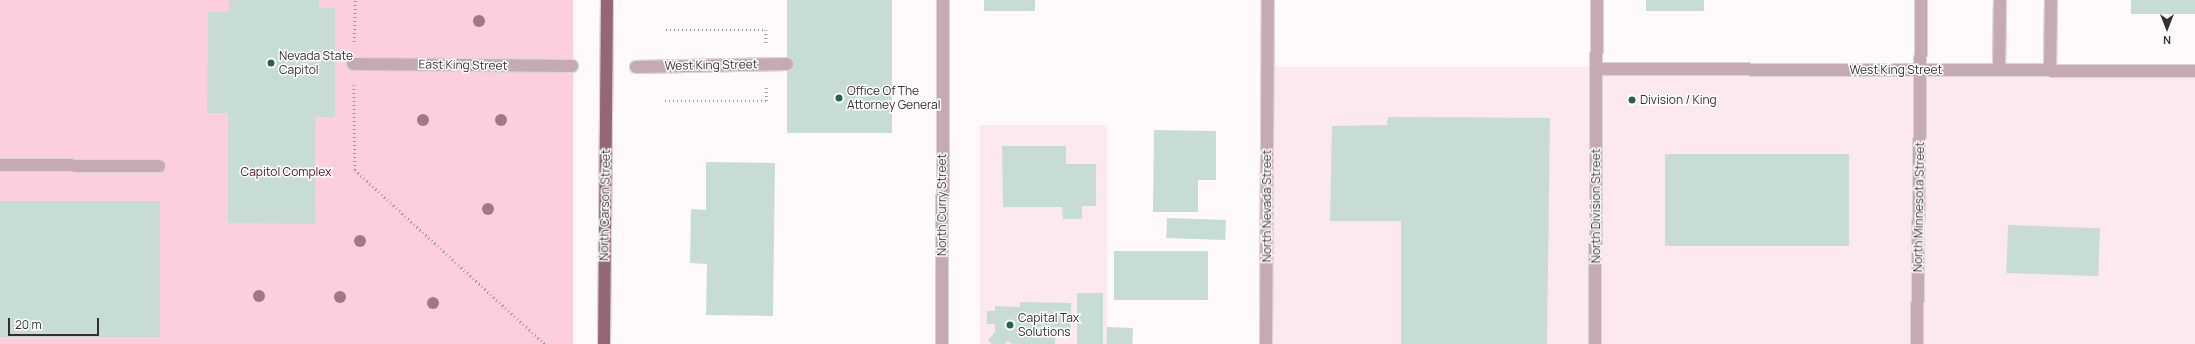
<!DOCTYPE html>
<html>
<head>
<meta charset="utf-8">
<style>
	body { margin:0 }
	#map { position:relative; width:2195px; height:344px; overflow:hidden; background:#fef9fa; font-family:Manrope,sans-serif }
	div>[style] { position:absolute }
	.built>* { inset:0; background:#fce9ee; transform-origin:0 0 }
	.green>* { inset:0; background:#fdcfdc; transform-origin:0 0 }
	.building>* { inset:0; background:#c7ddd4; transform-origin:0 0 }
	.path>* { height:2.5px; margin-top:-1.25px; transform-origin:0; background:repeating-linear-gradient(90deg,#9f999a 0 1px,transparent 0 4px) }
	.roads { filter:drop-shadow(1px 0 #dad4d6) drop-shadow(-1px 0 #dad4d6) drop-shadow(0 1px #dad4d6) drop-shadow(0 -1px #dad4d6) }
	.minor>* { height:12px; margin:-6px; padding:0 6px; transform-origin:6px; border-radius:6px; background:#c5aab1 }
	.major>* { height:12px; margin:-6px; padding:0 6px; transform-origin:6px; border-radius:6px; background:#956674 }
	.trees>* { width:12px; height:12px; margin:-6px; border-radius:50%; background:#a07889 }
	.dots>* { width:11px; height:11px; translate:-50% -50%; box-sizing:border-box; border:2px solid #fff; border-radius:50% }
	span { translate:-50% -50%; white-space:nowrap; text-align:center; line-height:1.15; -webkit-text-stroke:3px #fff; paint-order:stroke }
	.poi-label { font-size:12px; color:#362e30 }
	.left { translate:0 -50%; text-align:left }
	.street-label { font-size:12px; color:#362e30 }
	.park-label { font-size:12px; color:#540e2d }
	.north { position:absolute; left:2147px; top:8px; width:40px; height:40px; -webkit-text-stroke:3px #fff; paint-order:stroke; rotate:180deg; font-size:11px; font-weight:700; line-height:16px; text-align:center; color:#362e30 }
	.north::after { content:''; display:block; margin:auto; width:14px; height:18px; background:#362e30; clip-path:polygon(50% 0,100% 100%,50% 72%,0 100%) }
	.scale { position:absolute; left:8px; top:318px; width:91px; height:18px; box-sizing:border-box; border:2px solid #362e30; border-top:0; padding-left:5px; font-size:12px; line-height:14px; white-space:nowrap; color:#362e30; -webkit-text-stroke:3px #fff; paint-order:stroke }
</style>
</head>
<body>
<div id="map">
	<div class="built">
		<div style="left:1269px;top:67px;width:926px;height:277px"></div>
		<div style="left:980px;top:125px;width:127px;height:219px"></div>
	</div>
	<div class="green">
		<div style="left:0;top:0;width:573px;height:344px"></div>
	</div>
	<div class="building">
		<div style="clip-path:polygon(229px 0,319px 0,319px 8px,335px 8px,335px 117px,315px 117px,315px 224px,228px 223px,228px 113px,207px 113px,208px 12px,229px 12px)"></div>
		<div style="left:787px;top:0;width:105px;height:133px"></div>
		<div style="left:984px;top:0;width:51px;height:11px"></div>
		<div style="left:1646px;top:0;width:58px;height:11px"></div>
		<div style="left:2131px;top:0;width:64px;height:14px"></div>
		<div style="clip-path:polygon(1388px 117px,1550px 118px,1547px 344px,1401px 344px,1401px 221px,1330px 221px,1332px 126px,1387px 125px)"></div>
		<div style="clip-path:polygon(1154px 130px,1216px 131px,1216px 180px,1198px 180px,1198px 212px,1153px 212px)"></div>
		<div style="clip-path:polygon(1002px 146px,1066px 146px,1066px 164px,1096px 164px,1096px 206px,1082px 206px,1082px 219px,1063px 219px,1062px 207px,1003px 207px)"></div>
		<div style="left:1665px;top:154px;width:184px;height:92px"></div>
		<div style="clip-path:polygon(706px 162px,775px 163px,773px 316px,706px 315px,707px 264px,690px 263px,691px 209px,706px 210px)"></div>
		<div style="left:0;top:201px;width:160px;height:136px"></div>
		<div style="left:1167px;top:218px;width:59px;height:20px;rotate:2deg"></div>
		<div style="left:2008px;top:225px;width:92px;height:48px;rotate:2deg"></div>
		<div style="left:1114px;top:251px;width:94px;height:49px"></div>
		<div style="left:1077px;top:293px;width:26px;height:51px"></div>
		<div style="clip-path:polygon(1020px 302px,1071px 303px,1071px 330px,1055px 330px,1055px 344px,1012px 344px,1008px 341px,1005px 344px,992px 344px,988px 340px,995px 332px,995px 324px,987px 324px,987px 311px,995px 311px,995px 306px,1020px 307px)"></div>
		<div style="left:1107px;top:327px;width:26px;height:17px;rotate:2deg"></div>
	</div>
	<div class="path">
		<div style="left:666px;top:30px;width:100px"></div>
		<div style="left:766px;top:30px;width:14px;rotate:90deg"></div>
		<div style="left:354px;top:42px;width:42px;rotate:-88.6deg"></div>
		<div style="left:354px;top:85px;width:85px;rotate:89.3deg"></div>
		<div style="left:355px;top:170px;width:258px;rotate:42.5deg"></div>
		<div style="left:665px;top:101px;width:101px"></div>
		<div style="left:766px;top:101px;width:14px;rotate:-90deg"></div>
	</div>
	<div class="roads">
		<div class="minor">
			<div style="left:353px;top:64px;width:219px;rotate:0.5deg"></div>
			<div style="left:636px;top:67px;width:151px;rotate:-1.1deg"></div>
			<div style="left:1597px;top:69px;width:598px;rotate:0.19deg"></div>
			<div style="left:1999px;top:70px;width:70px;rotate:-89.2deg"></div>
			<div style="left:2050px;top:70px;width:70px;rotate:-89.2deg"></div>
			<div style="left:0;top:165px;width:159px;rotate:0.4deg"></div>
			<div style="left:942px;top:344px;width:344px;rotate:-89.8deg"></div>
			<div style="left:1266px;top:344px;width:344px;rotate:-89.7deg"></div>
			<div style="left:1595px;top:344px;width:344px;rotate:-89.7deg"></div>
			<div style="left:1917px;top:344px;width:344px;rotate:-89.3deg"></div>
		</div>
		<div class="major">
			<div style="left:604px;top:344px;width:344px;rotate:-89.5deg"></div>
		</div>
	</div>
	<div class="trees">
		<div style="left:479px;top:21px"></div>
		<div style="left:423px;top:120px"></div>
		<div style="left:501px;top:120px"></div>
		<div style="left:488px;top:209px"></div>
		<div style="left:360px;top:241px"></div>
		<div style="left:259px;top:296px"></div>
		<div style="left:340px;top:297px"></div>
		<div style="left:433px;top:303px"></div>
	</div>
	<div class="dots">
		<div style="left:271px;top:63px;background:#25634f"></div>
		<div style="left:839px;top:98px;background:#25634f"></div>
		<div style="left:1632px;top:100px;background:#25634f"></div>
		<div style="left:1010px;top:325px;background:#25634f"></div>
	</div>
	<div class="poi-label">
		<span class="left" style="left:279px;top:63px">Nevada State<br>Capitol</span>
		<span class="left" style="left:847px;top:98px">Office Of The<br>Attorney General</span>
		<span class="left" style="left:1640px;top:100px">Division / King</span>
		<span class="left" style="left:1018px;top:325px">Capital Tax<br>Solutions</span>
	</div>
	<div class="street-label">
		<span style="left:463px;top:65px;rotate:1deg">East King Street</span>
		<span style="left:711px;top:65px;rotate:-1deg">West King Street</span>
		<span style="left:1896px;top:70px">West King Street</span>
		<span style="left:605px;top:205px;rotate:-89deg">North Carson Street</span>
		<span style="left:942px;top:205px;rotate:-90deg">North Curry Street</span>
		<span style="left:1267px;top:206px;rotate:-90deg">North Nevada Street</span>
		<span style="left:1596px;top:206px;rotate:-90deg">North Division Street</span>
		<span style="left:1919px;top:207px;rotate:-89deg">North Minnesota Street</span>
	</div>
	<div class="park-label">
		<span style="left:286px;top:172px">Capitol Complex</span>
	</div>
	<div class="north">N</div>
	<div class="scale">20 m</div>
</div>
</body>
</html>
